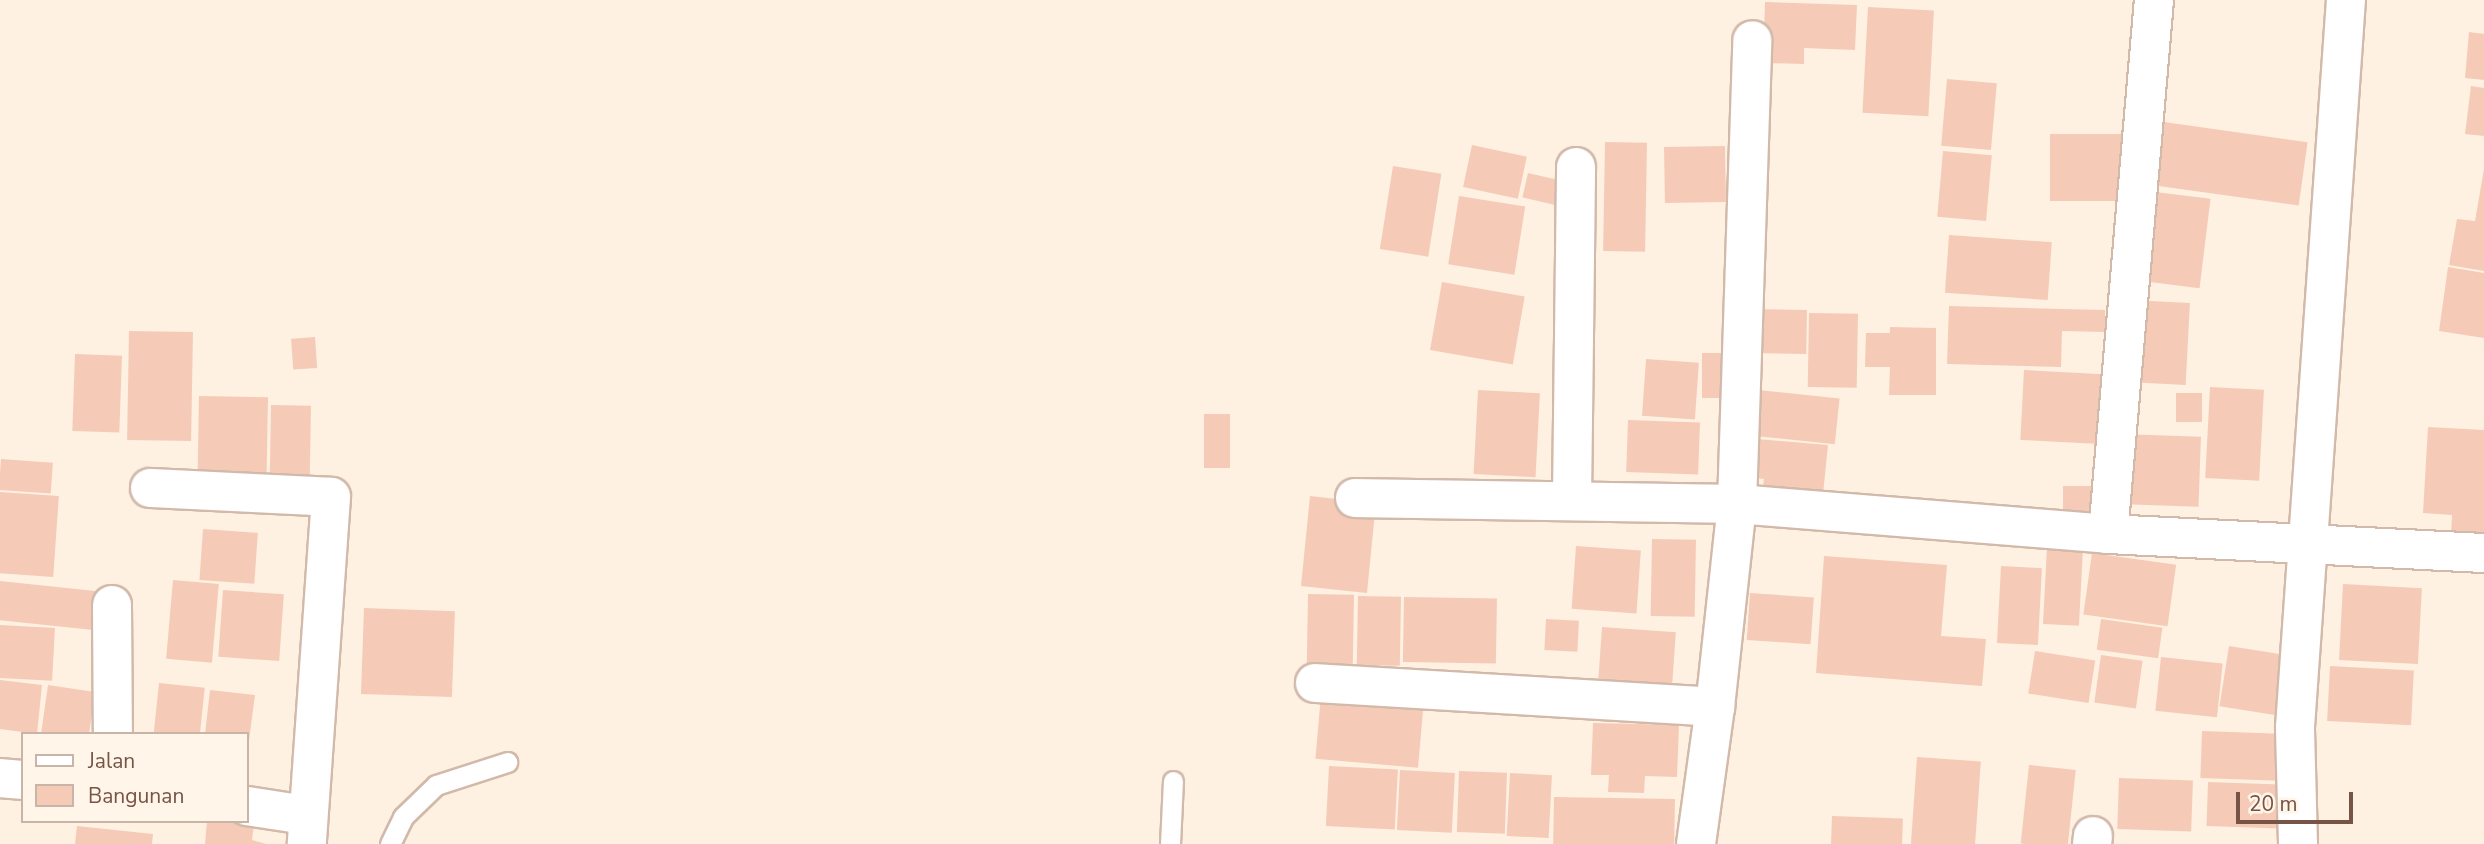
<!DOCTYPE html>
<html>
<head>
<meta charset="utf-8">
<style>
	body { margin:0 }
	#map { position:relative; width:2484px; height:844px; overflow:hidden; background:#fef1e2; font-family:"Nunito Sans",sans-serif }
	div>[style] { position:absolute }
	.building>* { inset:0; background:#f5cbb7; transform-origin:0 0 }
	.roads { filter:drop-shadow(2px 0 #d2b9aa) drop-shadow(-2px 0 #d2b9aa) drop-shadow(0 2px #d2b9aa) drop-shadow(0 -2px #d2b9aa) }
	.lane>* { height:19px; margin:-9.5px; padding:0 9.5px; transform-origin:9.5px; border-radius:9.5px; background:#fff }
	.street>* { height:38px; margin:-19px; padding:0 19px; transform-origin:19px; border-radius:19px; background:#fff }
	span { translate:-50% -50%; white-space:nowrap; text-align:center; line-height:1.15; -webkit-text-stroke:6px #fff5e9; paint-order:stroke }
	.legend { position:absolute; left:21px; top:732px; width:228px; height:91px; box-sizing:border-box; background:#fff5e9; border:2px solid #c9b5a8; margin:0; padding:9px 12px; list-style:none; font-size:21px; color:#775446 }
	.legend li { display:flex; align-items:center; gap:14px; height:35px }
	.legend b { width:35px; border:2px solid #c9b5a8 }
	.scale { position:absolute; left:2236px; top:792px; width:117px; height:32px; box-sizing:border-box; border:4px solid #775446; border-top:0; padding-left:9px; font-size:21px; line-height:24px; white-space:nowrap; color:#775446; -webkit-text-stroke:5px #fff5e9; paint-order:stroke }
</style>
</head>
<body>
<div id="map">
	<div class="building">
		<div style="clip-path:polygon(1765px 2px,1857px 5px,1855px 50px,1804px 48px,1804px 64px,1763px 63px)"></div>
		<div style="left:1868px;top:7px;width:66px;height:106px;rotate:3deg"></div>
		<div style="clip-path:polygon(2469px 32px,2484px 34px,2484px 80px,2465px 78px)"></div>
		<div style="left:1947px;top:79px;width:50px;height:67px;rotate:5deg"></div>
		<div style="clip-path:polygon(2471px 86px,2484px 88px,2484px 136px,2465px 134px)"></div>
		<div style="left:2164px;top:122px;width:145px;height:64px;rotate:8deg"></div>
		<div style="left:2050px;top:134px;width:71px;height:67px"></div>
		<div style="left:1605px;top:142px;width:42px;height:109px;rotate:1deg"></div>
		<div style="left:1472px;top:145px;width:56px;height:43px;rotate:12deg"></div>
		<div style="left:1725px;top:146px;width:56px;height:61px;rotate:89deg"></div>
		<div style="left:1943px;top:151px;width:49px;height:66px;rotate:5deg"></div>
		<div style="left:1393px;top:166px;width:49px;height:84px;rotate:9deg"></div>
		<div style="clip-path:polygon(2484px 169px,2484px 271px,2449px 265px,2457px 219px,2475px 221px)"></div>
		<div style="left:1528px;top:173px;width:48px;height:25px;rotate:13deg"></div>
		<div style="left:2147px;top:191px;width:64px;height:90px;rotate:7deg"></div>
		<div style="left:1459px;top:196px;width:67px;height:69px;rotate:9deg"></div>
		<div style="left:1949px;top:235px;width:103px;height:58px;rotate:4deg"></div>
		<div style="clip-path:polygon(2448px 267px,2484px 273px,2484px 338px,2439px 331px)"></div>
		<div style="left:1442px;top:282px;width:84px;height:69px;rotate:10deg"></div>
		<div style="left:2131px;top:300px;width:59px;height:82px;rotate:3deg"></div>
		<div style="clip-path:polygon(1949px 306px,2105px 310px,2105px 332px,2062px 331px,2061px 367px,1947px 364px)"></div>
		<div style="left:1754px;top:309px;width:53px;height:44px;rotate:1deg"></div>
		<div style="left:1809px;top:313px;width:49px;height:74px;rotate:1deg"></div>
		<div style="clip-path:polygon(1890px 327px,1936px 328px,1936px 395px,1889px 395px,1890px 367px,1865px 367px,1866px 333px,1890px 333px)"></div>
		<div style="left:129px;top:331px;width:64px;height:109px;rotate:1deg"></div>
		<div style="left:315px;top:337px;width:31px;height:24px;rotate:86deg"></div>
		<div style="left:1702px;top:353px;width:30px;height:45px"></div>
		<div style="left:75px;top:354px;width:47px;height:77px;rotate:2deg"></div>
		<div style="left:1646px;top:359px;width:53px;height:57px;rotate:4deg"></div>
		<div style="left:2024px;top:370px;width:84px;height:70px;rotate:3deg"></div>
		<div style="left:2210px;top:387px;width:54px;height:91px;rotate:3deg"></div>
		<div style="left:1478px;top:390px;width:62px;height:84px;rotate:3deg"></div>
		<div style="left:1758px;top:390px;width:82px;height:46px;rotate:6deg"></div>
		<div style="left:2202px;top:393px;width:29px;height:26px;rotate:90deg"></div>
		<div style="left:199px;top:396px;width:69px;height:93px;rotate:1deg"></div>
		<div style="left:271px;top:405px;width:40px;height:76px;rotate:1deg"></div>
		<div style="left:1204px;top:414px;width:26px;height:54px"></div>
		<div style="left:1628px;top:420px;width:72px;height:52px;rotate:2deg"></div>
		<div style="clip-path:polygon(2428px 427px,2484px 430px,2484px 537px,2451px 535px,2452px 515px,2423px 513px)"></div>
		<div style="left:2120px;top:434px;width:81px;height:70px;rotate:2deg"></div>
		<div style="clip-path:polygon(1746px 438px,1828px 445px,1822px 504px,1761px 498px,1764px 479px,1743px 477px)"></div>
		<div style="left:1px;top:459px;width:52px;height:31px;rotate:4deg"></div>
		<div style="left:2063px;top:486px;width:28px;height:34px"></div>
		<div style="left:0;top:492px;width:59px;height:81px;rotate:4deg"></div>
		<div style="clip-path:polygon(1310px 496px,1355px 501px,1375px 512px,1367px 593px,1301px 586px)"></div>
		<div style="left:203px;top:529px;width:55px;height:51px;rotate:4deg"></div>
		<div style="left:1652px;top:539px;width:44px;height:77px;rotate:1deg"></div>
		<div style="left:1576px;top:546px;width:65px;height:63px;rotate:4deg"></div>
		<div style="left:2047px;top:547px;width:36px;height:77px;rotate:3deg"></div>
		<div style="left:2092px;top:553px;width:85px;height:62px;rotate:8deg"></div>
		<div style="clip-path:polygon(1824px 556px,1947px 565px,1941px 636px,1986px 639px,1982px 686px,1816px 673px)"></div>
		<div style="left:2001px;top:566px;width:41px;height:77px;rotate:3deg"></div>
		<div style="left:173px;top:580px;width:46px;height:79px;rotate:5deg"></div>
		<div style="left:0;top:581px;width:98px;height:39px;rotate:6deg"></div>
		<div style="left:2343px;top:584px;width:79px;height:76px;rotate:3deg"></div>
		<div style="left:223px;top:590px;width:61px;height:67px;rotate:4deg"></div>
		<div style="left:1750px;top:593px;width:64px;height:47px;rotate:4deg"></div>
		<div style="left:1308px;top:594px;width:46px;height:71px;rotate:1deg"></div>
		<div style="left:1358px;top:596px;width:43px;height:69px;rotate:1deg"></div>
		<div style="left:1404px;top:597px;width:93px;height:65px;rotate:1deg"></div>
		<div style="left:364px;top:608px;width:91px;height:86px;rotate:2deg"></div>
		<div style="left:1546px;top:619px;width:33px;height:31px;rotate:3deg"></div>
		<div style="left:2101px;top:619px;width:62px;height:31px;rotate:8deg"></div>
		<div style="left:0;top:625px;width:55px;height:53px;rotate:3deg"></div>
		<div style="left:1602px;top:627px;width:74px;height:69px;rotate:4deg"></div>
		<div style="left:2229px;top:646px;width:56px;height:61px;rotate:9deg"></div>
		<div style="left:2035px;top:651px;width:61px;height:43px;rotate:9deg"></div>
		<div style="left:2101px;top:655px;width:42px;height:48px;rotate:8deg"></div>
		<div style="left:2161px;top:657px;width:62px;height:54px;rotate:6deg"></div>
		<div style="left:2330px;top:666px;width:84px;height:55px;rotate:3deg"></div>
		<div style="clip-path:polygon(0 680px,42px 685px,37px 734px,0 729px)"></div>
		<div style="left:159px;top:683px;width:46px;height:51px;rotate:6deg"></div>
		<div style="clip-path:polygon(48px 685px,95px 692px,89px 734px,41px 734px)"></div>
		<div style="clip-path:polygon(210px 690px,255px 695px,248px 748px,247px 734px,205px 734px)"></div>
		<div style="left:1321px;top:695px;width:103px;height:64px;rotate:5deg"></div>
		<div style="clip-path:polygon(1593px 723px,1679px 725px,1677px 777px,1645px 776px,1644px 793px,1608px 792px,1609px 775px,1591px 775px)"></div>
		<div style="left:2202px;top:731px;width:79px;height:47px;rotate:2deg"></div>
		<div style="left:1917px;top:757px;width:64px;height:87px;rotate:4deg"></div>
		<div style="left:2029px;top:765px;width:47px;height:79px;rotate:6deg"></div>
		<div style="left:1329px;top:766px;width:69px;height:60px;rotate:3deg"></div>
		<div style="left:1400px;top:770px;width:55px;height:60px;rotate:3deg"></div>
		<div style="left:1459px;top:771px;width:48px;height:61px;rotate:2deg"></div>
		<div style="left:1510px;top:773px;width:42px;height:63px;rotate:3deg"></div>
		<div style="left:2119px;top:778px;width:74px;height:51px;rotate:2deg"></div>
		<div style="left:2208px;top:782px;width:73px;height:44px;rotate:2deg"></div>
		<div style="left:1554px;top:797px;width:121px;height:47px;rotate:1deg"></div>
		<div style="left:1832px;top:816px;width:71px;height:28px;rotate:2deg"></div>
		<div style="clip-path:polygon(207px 821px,254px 823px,252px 840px,266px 844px,205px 844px)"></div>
		<div style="clip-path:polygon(77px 826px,153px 834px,152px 844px,75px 844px)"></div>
	</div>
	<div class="roads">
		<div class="lane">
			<div style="left:390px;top:844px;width:30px;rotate:-64deg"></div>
			<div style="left:403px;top:817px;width:46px;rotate:-44.1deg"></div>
			<div style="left:436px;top:785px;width:75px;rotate:-17.9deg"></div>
			<div style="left:1170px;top:844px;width:63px;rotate:-87.3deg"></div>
		</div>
		<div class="street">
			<div style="left:150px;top:488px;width:181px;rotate:2.8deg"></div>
			<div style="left:331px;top:497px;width:348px;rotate:94deg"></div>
			<div style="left:1355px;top:498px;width:382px;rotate:0.9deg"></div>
			<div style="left:1737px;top:504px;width:372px;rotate:4.6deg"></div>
			<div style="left:2108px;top:534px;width:376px;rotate:2.9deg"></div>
			<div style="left:1572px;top:500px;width:333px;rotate:-89.3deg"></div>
			<div style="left:2108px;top:534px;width:536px;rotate:-85.08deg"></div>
			<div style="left:112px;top:605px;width:129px;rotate:89.6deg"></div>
			<div style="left:1315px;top:683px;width:401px;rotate:3.4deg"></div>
			<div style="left:1715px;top:707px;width:204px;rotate:-83.8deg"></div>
			<div style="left:1737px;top:504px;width:464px;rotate:-88.1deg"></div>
			<div style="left:0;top:778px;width:23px;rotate:5deg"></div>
			<div style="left:247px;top:806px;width:60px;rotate:8.7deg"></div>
			<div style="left:1696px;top:844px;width:138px;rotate:-82.1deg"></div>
			<div style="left:2092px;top:844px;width:8px;rotate:-83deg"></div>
			<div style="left:2298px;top:844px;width:117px;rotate:-91.5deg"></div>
			<div style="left:2295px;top:727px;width:729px;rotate:-85.99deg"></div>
		</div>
	</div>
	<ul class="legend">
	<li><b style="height:9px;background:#fff"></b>Jalan</li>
	<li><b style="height:19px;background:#f5cbb7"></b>Bangunan</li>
	</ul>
	<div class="scale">20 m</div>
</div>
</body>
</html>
